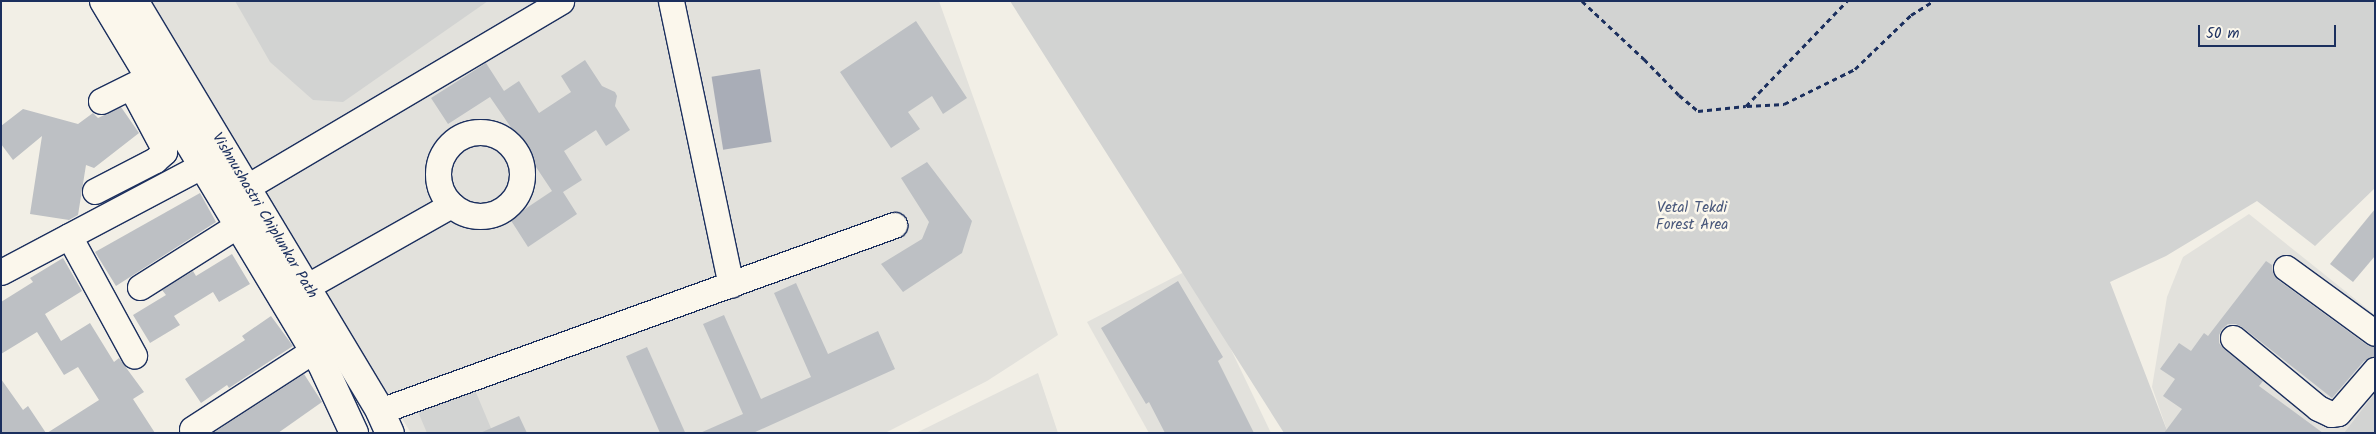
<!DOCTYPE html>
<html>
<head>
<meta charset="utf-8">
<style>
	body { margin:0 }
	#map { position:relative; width:2376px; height:434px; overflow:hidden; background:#f2efe6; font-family:Kalam,sans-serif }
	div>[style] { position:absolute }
	.built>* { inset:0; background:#e2e1dc }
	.green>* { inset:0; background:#d2d3d2 }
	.water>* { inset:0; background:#a9adb7; transform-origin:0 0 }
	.building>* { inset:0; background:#bdc0c4; transform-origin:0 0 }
	.path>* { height:3px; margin-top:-1.5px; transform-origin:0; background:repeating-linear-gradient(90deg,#1b2f5e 0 5px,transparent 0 9px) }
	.roads { filter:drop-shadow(1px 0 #1b2f5e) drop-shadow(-1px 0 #1b2f5e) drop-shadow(0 1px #1b2f5e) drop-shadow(0 -1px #1b2f5e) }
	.minor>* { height:25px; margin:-12.5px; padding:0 12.5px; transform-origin:12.5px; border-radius:12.5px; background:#fbf7ec }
	.minor>.ring { margin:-12.5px; padding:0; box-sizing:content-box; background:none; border:25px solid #fbf7ec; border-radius:50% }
	.major>* { height:28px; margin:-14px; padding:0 14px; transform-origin:14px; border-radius:14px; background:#fbf7ec }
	span { translate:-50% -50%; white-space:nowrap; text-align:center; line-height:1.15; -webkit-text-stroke:5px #fbf7ec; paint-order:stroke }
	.park-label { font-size:15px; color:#49587b }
	.street-label { font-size:15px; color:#1b2f5e }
	.frame { position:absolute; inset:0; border:2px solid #1b2f5e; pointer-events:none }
	.scale { position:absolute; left:2198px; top:25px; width:138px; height:22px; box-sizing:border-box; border:2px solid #1b2f5e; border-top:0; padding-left:6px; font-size:15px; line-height:18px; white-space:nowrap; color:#1b2f5e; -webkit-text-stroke:4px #fbf7ec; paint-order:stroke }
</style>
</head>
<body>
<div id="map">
	<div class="built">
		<div style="clip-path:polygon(142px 1px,939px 1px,1058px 335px,987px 381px,885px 433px,411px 433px)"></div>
		<div style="clip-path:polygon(2249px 214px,2375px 315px,2375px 433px,2168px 433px,2152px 387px,2167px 297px,2183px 257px)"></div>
		<div style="clip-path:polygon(1192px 268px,1271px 433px,1149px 433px,1087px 322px)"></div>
		<div style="clip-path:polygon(1038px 373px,1058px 433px,916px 433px)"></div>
	</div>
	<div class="green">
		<div style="clip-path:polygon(235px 1px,488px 1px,343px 102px,313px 100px,270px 62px)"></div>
		<div style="clip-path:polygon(1010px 1px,2375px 1px,2375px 188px,2315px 246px,2257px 201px,2166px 256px,2110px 282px,2168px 433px,1284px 433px)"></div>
		<div style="clip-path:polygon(472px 383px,493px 433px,427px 433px,416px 407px)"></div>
		<div style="clip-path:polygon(2375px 393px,2375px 433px,2344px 433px)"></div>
	</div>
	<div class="water">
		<div style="left:760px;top:69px;width:74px;height:49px;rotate:81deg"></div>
	</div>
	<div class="building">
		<div style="clip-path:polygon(916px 21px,967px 98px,943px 114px,932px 96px,908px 112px,920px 129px,891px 148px,840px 72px)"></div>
		<div style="clip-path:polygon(585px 60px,602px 86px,615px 92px,617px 96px,615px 106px,630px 130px,606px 146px,596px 130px,564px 151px,582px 180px,563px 192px,577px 214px,528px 247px,510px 219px,552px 191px,536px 167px,532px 170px,508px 132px,512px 129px,490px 97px,448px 124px,431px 98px,486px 63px,504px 91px,519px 81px,539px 113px,571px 92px,561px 76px)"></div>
		<div style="clip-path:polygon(121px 107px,139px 133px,94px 168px,86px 165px,78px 215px,69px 220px,30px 214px,42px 136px,13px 160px,1px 144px,1px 126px,23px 109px,78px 124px,93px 113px,98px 118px)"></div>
		<div style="clip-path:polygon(927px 162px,972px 221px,962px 253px,903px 292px,881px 264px,922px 239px,929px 222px,901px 178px)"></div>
		<div style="clip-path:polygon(200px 193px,216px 222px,116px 286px,95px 252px)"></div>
		<div style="clip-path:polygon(2375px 209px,2375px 256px,2353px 282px,2330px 264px)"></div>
		<div style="clip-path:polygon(232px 254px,250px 284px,219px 302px,213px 292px,174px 316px,180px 325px,150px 343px,133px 315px,166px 295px,162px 290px,193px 271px,196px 276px)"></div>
		<div style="clip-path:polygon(63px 258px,82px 291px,45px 314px,61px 341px,90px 323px,114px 362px,119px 358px,144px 392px,133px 399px,155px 433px,47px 433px,99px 400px,78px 367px,64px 375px,37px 332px,1px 354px,1px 302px,33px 282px,30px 278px)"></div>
		<div style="clip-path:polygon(2266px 261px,2272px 265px,2273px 273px,2278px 280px,2367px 345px,2375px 347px,2375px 356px,2364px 361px,2332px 398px,2242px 327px,2236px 324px,2228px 324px,2222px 329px,2219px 335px,2219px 343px,2224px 349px,2263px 381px,2259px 386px,2323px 433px,2164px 433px,2182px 409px,2163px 396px,2175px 379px,2160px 369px,2179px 343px,2191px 351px,2204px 333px,2208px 336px)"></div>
		<div style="clip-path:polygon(1178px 281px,1223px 357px,1218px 361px,1254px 433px,1165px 433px,1149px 402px,1146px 404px,1101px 328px)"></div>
		<div style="clip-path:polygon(796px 283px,828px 354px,878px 331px,895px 369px,753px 433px,700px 433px,743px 414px,703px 324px,724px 315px,761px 399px,811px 377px,774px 293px)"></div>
		<div style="clip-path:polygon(271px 316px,293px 346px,229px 388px,227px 385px,201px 403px,185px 379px,245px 340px,242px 336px)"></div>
		<div style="left:647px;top:347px;width:94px;height:23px;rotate:66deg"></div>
		<div style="clip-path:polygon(304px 374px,322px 402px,278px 433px,213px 433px)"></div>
		<div style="clip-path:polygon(1px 379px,23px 410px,28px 406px,46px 433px,1px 433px)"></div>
		<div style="clip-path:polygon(519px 416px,527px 433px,480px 433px)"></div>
	</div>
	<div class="path">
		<div style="left:1582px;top:1px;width:85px;rotate:43.1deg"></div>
		<div style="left:1644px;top:59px;width:50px;rotate:45.8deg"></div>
		<div style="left:1679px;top:95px;width:25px;rotate:40deg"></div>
		<div style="left:1698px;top:111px;width:48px;rotate:-5.9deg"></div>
		<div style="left:1746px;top:106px;width:146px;rotate:-46.1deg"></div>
		<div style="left:1747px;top:106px;width:37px;rotate:-3deg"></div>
		<div style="left:1784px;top:104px;width:79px;rotate:-26.2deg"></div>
		<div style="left:1855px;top:69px;width:78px;rotate:-44deg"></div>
		<div style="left:1911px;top:15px;width:26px;rotate:-32deg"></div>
	</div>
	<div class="roads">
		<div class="minor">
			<div style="left:671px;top:1px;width:290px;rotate:78.1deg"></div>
			<div style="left:101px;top:101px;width:49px;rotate:-26.6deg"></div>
			<div class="ring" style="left:438px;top:132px;width:59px;height:59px"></div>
			<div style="left:247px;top:187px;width:365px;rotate:-30.6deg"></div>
			<div style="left:95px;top:191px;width:68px;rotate:-27.3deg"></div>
			<div style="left:155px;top:160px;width:12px;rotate:-42deg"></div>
			<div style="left:164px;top:152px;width:3px;rotate:-90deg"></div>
			<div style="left:164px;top:149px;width:70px;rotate:-118deg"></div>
			<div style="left:69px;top:236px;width:136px;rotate:61.4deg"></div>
			<div style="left:2286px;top:268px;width:110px;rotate:36.1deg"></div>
			<div style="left:1px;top:272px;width:229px;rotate:-27.9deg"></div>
			<div style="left:140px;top:287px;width:116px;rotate:-32.3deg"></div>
			<div style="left:306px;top:287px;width:167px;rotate:-29.5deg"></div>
			<div style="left:2233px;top:338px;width:110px;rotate:39.5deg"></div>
			<div style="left:2318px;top:408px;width:14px;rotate:25deg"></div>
			<div style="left:2331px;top:414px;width:7px;rotate:-8deg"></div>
			<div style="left:2338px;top:413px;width:57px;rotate:-49.3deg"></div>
			<div style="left:380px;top:411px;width:547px;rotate:-19.89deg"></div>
			<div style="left:192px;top:429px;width:145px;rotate:-32.9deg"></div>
		</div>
		<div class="major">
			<div style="left:104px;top:1px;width:423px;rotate:59deg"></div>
			<div style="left:322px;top:364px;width:76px;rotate:65.1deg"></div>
			<div style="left:134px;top:1px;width:478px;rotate:59deg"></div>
			<div style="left:380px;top:411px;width:24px;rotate:66deg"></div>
		</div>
	</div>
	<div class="park-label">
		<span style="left:1692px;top:217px">Vetal Tekdi<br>Forest Area</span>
	</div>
	<div class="street-label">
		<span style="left:264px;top:216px;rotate:59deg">Vishnushastri Chiplunkar Path</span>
	</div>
	<div class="frame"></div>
	<div class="scale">50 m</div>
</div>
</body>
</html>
